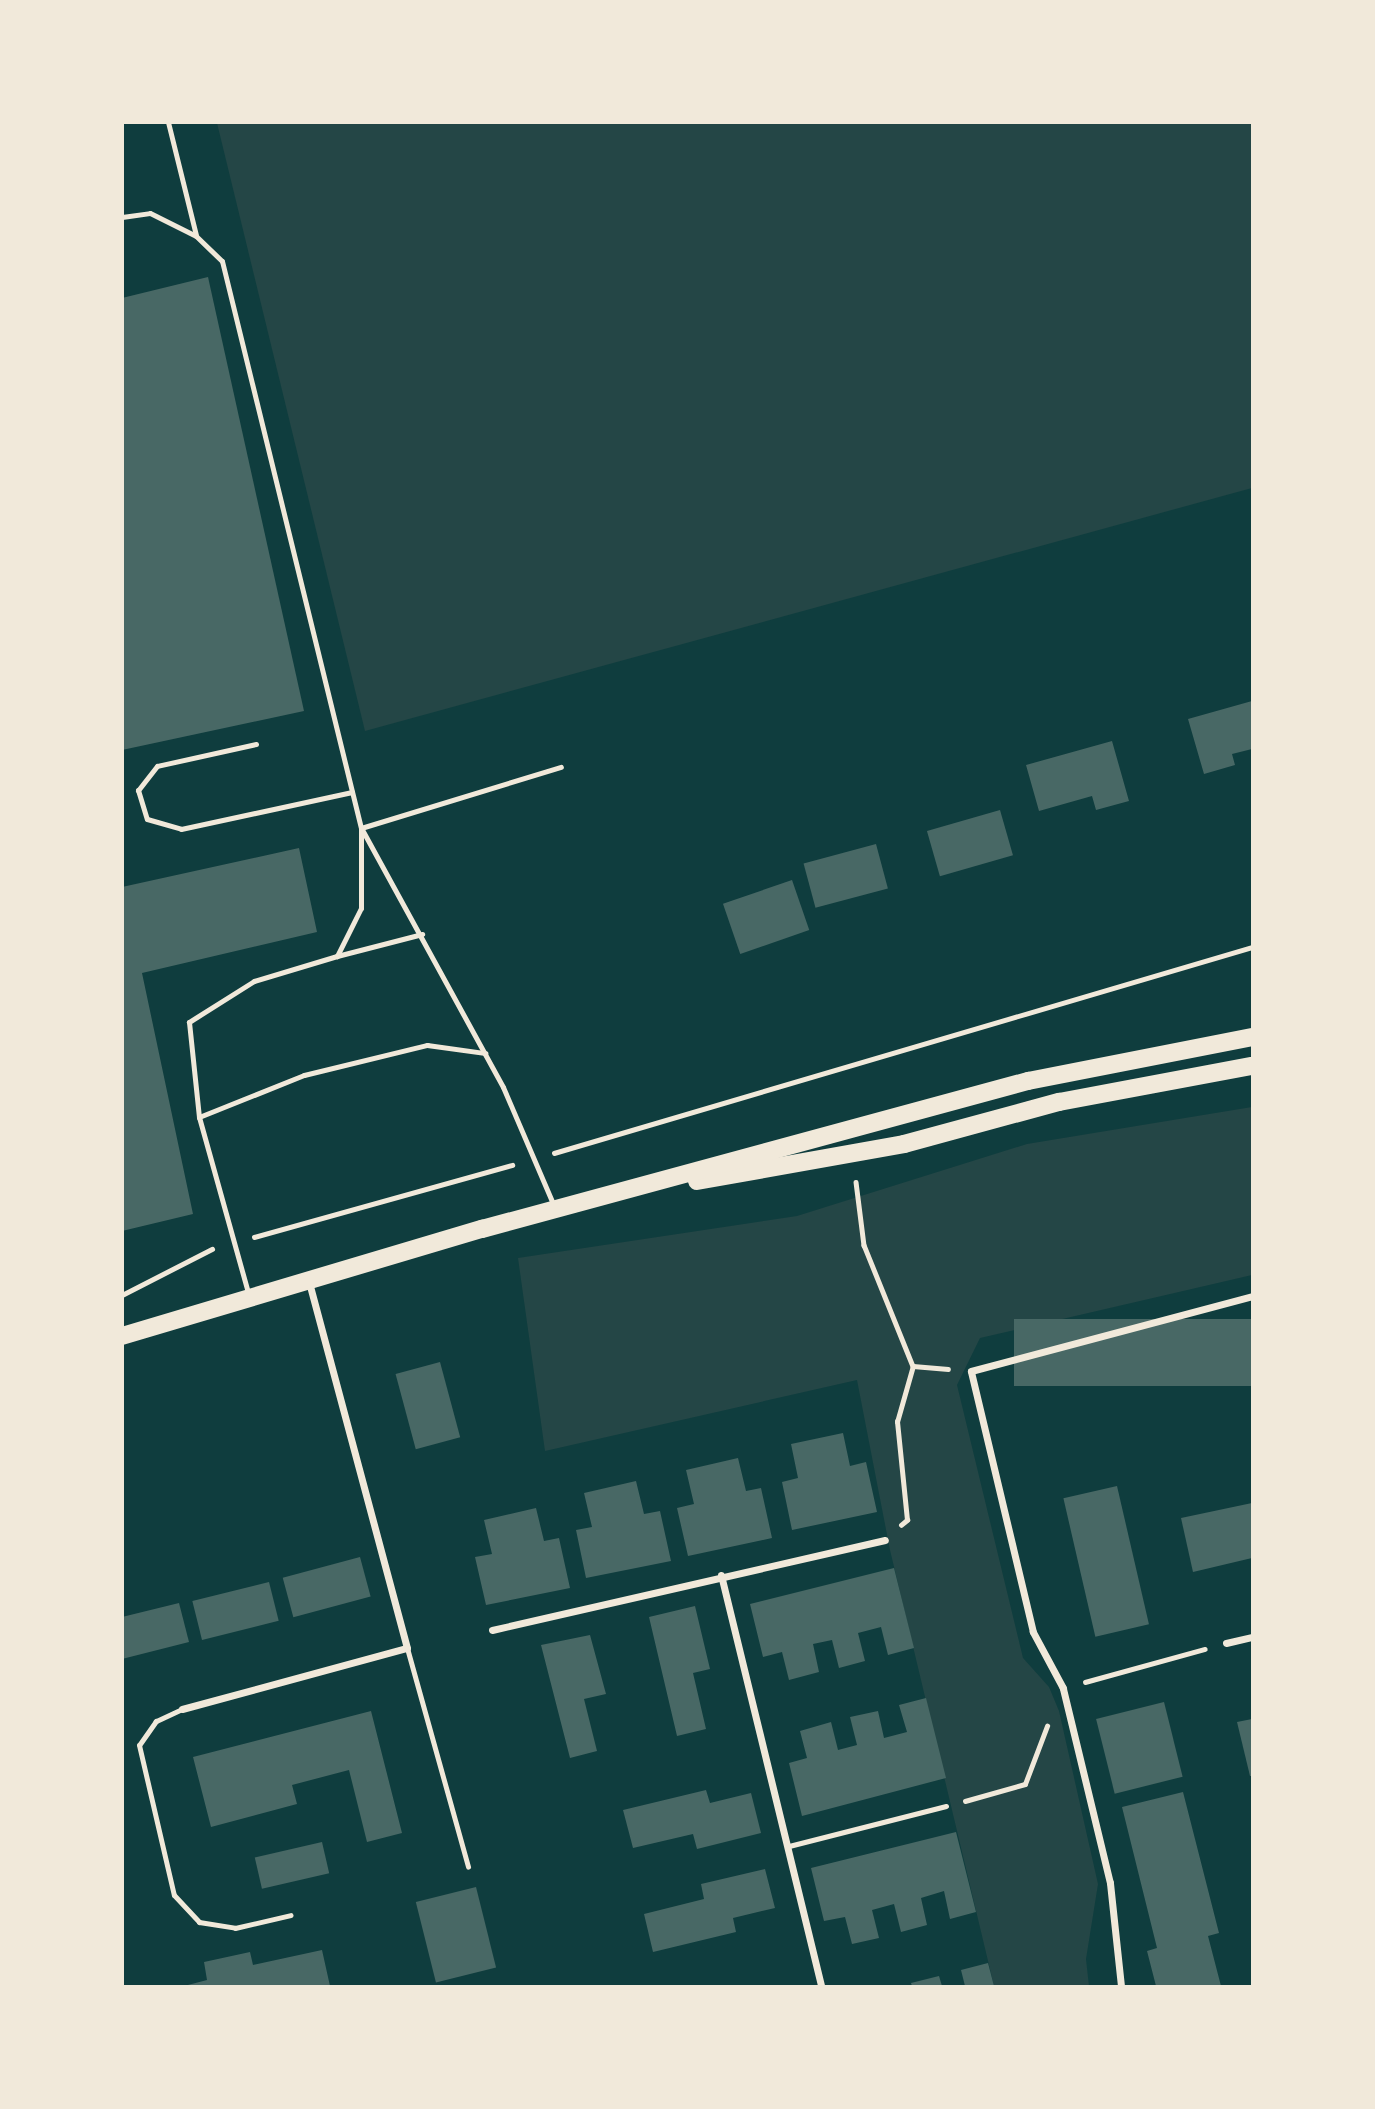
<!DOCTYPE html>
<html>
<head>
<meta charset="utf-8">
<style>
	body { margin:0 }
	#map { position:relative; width:1375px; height:2109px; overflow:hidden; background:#0f3d3e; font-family:Poppins,sans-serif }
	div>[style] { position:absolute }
	.green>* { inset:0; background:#244646 }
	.building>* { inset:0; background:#486865; transform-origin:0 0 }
	.path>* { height:4.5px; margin:-2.25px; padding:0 2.25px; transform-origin:2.25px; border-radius:2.25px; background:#f1e9da }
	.service>* { height:5px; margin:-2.5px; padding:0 2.5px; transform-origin:2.5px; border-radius:2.5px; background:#f1e9da }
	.minor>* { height:7px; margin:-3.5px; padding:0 3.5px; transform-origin:3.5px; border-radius:3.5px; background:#f1e9da }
	.primary>* { height:18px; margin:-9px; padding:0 9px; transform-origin:9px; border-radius:9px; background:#f1e9da }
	span { translate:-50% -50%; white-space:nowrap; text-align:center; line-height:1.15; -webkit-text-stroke:5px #f1e9da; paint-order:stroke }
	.frame { position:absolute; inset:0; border:124px solid #f1e9da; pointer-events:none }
</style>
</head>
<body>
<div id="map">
	<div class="green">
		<div style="clip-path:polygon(217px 123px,1252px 123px,1252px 488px,365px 731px)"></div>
		<div style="clip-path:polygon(1252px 1107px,1252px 1275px,980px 1338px,957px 1385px,1023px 1658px,1049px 1687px,1059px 1711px,1098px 1884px,1086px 1959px,1089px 1986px,994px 1986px,890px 1550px,857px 1380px,545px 1451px,518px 1258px,797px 1216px,1027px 1144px)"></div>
	</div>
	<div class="building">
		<div style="clip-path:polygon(208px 277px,304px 711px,122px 750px,122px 298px)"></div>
		<div style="clip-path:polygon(1252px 701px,1252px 749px,1232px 754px,1235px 765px,1204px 774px,1188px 719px)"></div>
		<div style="clip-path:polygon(1112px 741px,1129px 801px,1096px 810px,1092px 796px,1039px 811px,1026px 765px)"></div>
		<div style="left:1000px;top:810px;width:47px;height:76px;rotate:74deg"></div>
		<div style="left:876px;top:844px;width:46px;height:75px;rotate:75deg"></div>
		<div style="clip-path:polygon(299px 848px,317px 932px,142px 973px,193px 1214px,122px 1231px,122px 887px)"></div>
		<div style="left:792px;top:880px;width:53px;height:73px;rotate:71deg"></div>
		<div style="left:1252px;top:1319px;width:67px;height:238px;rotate:90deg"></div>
		<div style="left:440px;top:1362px;width:78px;height:46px;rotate:75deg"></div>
		<div style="clip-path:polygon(843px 1433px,850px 1466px,866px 1462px,877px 1512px,792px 1530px,782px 1482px,798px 1478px,791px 1444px)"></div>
		<div style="clip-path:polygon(738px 1458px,746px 1491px,761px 1488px,772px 1538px,688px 1556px,677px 1508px,694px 1504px,686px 1470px)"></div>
		<div style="clip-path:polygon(636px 1481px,644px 1514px,660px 1511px,671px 1561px,586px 1578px,576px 1530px,592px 1527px,584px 1493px)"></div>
		<div style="left:1117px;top:1486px;width:142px;height:55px;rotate:77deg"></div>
		<div style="clip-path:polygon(1252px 1503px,1252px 1558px,1193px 1572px,1181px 1518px)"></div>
		<div style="clip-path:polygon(536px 1508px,544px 1541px,559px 1538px,570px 1588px,486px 1605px,475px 1557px,492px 1554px,484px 1520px)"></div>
		<div style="left:360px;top:1557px;width:41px;height:80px;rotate:75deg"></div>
		<div style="clip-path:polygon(894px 1568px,914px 1648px,888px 1655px,881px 1627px,858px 1633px,865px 1661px,839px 1668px,832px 1640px,813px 1644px,819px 1672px,789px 1680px,782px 1652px,763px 1657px,750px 1604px)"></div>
		<div style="left:269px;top:1582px;width:40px;height:79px;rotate:76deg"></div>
		<div style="clip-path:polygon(179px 1603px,189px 1642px,122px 1659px,122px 1617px)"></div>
		<div style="clip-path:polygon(695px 1606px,710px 1669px,693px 1673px,706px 1729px,677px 1736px,649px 1617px)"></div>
		<div style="clip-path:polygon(590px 1635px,606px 1694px,584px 1699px,597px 1751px,570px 1758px,541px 1645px)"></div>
		<div style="clip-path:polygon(926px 1698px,946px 1778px,802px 1816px,789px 1763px,807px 1758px,800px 1731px,831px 1722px,838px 1750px,857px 1745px,850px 1717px,878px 1711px,884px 1738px,907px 1732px,899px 1705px)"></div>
		<div style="left:1164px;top:1702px;width:77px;height:70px;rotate:76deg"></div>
		<div style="clip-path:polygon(371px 1711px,402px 1833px,367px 1842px,349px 1770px,292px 1785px,297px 1804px,211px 1827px,193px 1757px)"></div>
		<div style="clip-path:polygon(1252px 1719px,1252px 1776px,1250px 1776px,1237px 1722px)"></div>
		<div style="clip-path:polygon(706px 1790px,710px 1803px,751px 1793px,761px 1833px,697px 1849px,693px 1834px,633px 1848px,623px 1810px)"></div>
		<div style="clip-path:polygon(1183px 1792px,1219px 1933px,1208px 1936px,1221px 1986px,1156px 1986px,1147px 1951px,1157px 1948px,1122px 1807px)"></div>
		<div style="clip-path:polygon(956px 1832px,976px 1912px,950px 1919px,944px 1891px,921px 1898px,927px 1925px,901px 1932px,894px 1904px,872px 1910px,879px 1938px,852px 1944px,845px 1917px,824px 1921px,811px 1868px)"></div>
		<div style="left:322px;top:1842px;width:32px;height:69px;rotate:77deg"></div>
		<div style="clip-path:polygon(765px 1869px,775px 1908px,733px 1918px,736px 1932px,653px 1952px,644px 1914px,704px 1899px,701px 1884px)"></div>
		<div style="left:476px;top:1887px;width:83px;height:62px;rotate:76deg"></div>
		<div style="clip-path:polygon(322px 1950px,330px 1986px,184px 1986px,207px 1980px,204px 1962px,250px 1952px,253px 1965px)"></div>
		<div style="clip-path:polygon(988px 1963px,994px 1986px,965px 1986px,961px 1970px)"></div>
		<div style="clip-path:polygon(939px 1976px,942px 1986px,912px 1986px,911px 1983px)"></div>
	</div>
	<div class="path">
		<div style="left:554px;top:1153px;width:728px;rotate:-16.44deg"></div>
		<div style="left:856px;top:1182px;width:64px;rotate:82.8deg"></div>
		<div style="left:864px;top:1245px;width:131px;rotate:68deg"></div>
		<div style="left:913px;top:1366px;width:35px;rotate:5deg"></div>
		<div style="left:254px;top:1237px;width:268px;rotate:-15.6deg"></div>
		<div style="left:122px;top:1295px;width:101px;rotate:-27.1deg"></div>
		<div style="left:901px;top:1525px;width:8px;rotate:-40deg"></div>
		<div style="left:907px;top:1520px;width:99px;rotate:-95.8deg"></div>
		<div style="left:897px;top:1422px;width:58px;rotate:-74.1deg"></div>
		<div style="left:1085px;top:1682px;width:124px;rotate:-15.4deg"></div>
		<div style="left:965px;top:1801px;width:62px;rotate:-15.8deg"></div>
		<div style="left:1025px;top:1784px;width:62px;rotate:-69.2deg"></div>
	</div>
	<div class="service">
		<div style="left:168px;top:122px;width:116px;rotate:76.1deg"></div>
		<div style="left:122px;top:217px;width:28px;rotate:-8deg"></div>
		<div style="left:150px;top:213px;width:51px;rotate:26.6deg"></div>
		<div style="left:196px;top:236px;width:36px;rotate:44deg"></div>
		<div style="left:222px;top:261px;width:584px;rotate:76.23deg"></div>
		<div style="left:361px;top:828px;width:80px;rotate:90deg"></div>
		<div style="left:361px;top:908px;width:54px;rotate:116.6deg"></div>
		<div style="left:337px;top:956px;width:87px;rotate:163.2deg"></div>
		<div style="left:254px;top:981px;width:77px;rotate:147.8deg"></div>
		<div style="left:189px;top:1022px;width:96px;rotate:84deg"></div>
		<div style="left:199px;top:1117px;width:186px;rotate:74.4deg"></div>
		<div style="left:256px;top:744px;width:101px;rotate:167.5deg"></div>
		<div style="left:157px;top:766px;width:31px;rotate:128deg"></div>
		<div style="left:138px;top:790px;width:30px;rotate:73deg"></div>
		<div style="left:147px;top:819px;width:35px;rotate:16deg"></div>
		<div style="left:181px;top:829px;width:175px;rotate:-12.2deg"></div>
		<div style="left:337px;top:956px;width:88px;rotate:-14.5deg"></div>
		<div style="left:199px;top:1117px;width:113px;rotate:-21.8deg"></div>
		<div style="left:304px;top:1075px;width:127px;rotate:-13.7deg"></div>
		<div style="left:427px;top:1045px;width:59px;rotate:7.9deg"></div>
		<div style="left:554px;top:1206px;width:129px;rotate:-113.2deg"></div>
		<div style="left:503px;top:1087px;width:295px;rotate:-118.7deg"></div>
		<div style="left:361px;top:828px;width:209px;rotate:-17deg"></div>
		<div style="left:407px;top:1648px;width:227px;rotate:74.4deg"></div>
		<div style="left:182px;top:1709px;width:29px;rotate:155deg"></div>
		<div style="left:156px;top:1721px;width:29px;rotate:125deg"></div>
		<div style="left:139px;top:1745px;width:154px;rotate:76.9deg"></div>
		<div style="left:174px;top:1895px;width:37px;rotate:47deg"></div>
		<div style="left:199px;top:1922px;width:36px;rotate:9deg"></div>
		<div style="left:235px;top:1928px;width:57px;rotate:-13.1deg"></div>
		<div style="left:789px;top:1846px;width:162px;rotate:-14.3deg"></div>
	</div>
	<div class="minor">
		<div style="left:721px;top:1575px;width:423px;rotate:76.3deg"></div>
		<div style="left:492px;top:1630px;width:403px;rotate:-12.9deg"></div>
		<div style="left:1226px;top:1643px;width:27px;rotate:-13deg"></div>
		<div style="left:182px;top:1709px;width:233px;rotate:-15.2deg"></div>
		<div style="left:407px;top:1648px;width:378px;rotate:-105deg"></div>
		<div style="left:1121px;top:1986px;width:104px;rotate:-96.1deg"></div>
		<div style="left:1110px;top:1883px;width:201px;rotate:-103.6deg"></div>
		<div style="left:1063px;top:1688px;width:64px;rotate:-118.2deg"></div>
		<div style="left:1033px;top:1632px;width:268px;rotate:-103.4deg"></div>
		<div style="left:971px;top:1371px;width:291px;rotate:-14.9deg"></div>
	</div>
	<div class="primary">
		<div style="left:697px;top:1181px;width:210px;rotate:-10.1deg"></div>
		<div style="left:904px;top:1144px;width:161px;rotate:-15.2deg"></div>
		<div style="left:1059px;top:1102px;width:196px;rotate:-10.6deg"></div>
		<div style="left:122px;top:1336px;width:376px;rotate:-16.6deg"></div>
		<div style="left:482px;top:1229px;width:566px;rotate:-15.17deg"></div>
		<div style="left:1028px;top:1081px;width:228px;rotate:-11.1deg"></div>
	</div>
	<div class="frame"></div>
</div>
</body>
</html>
